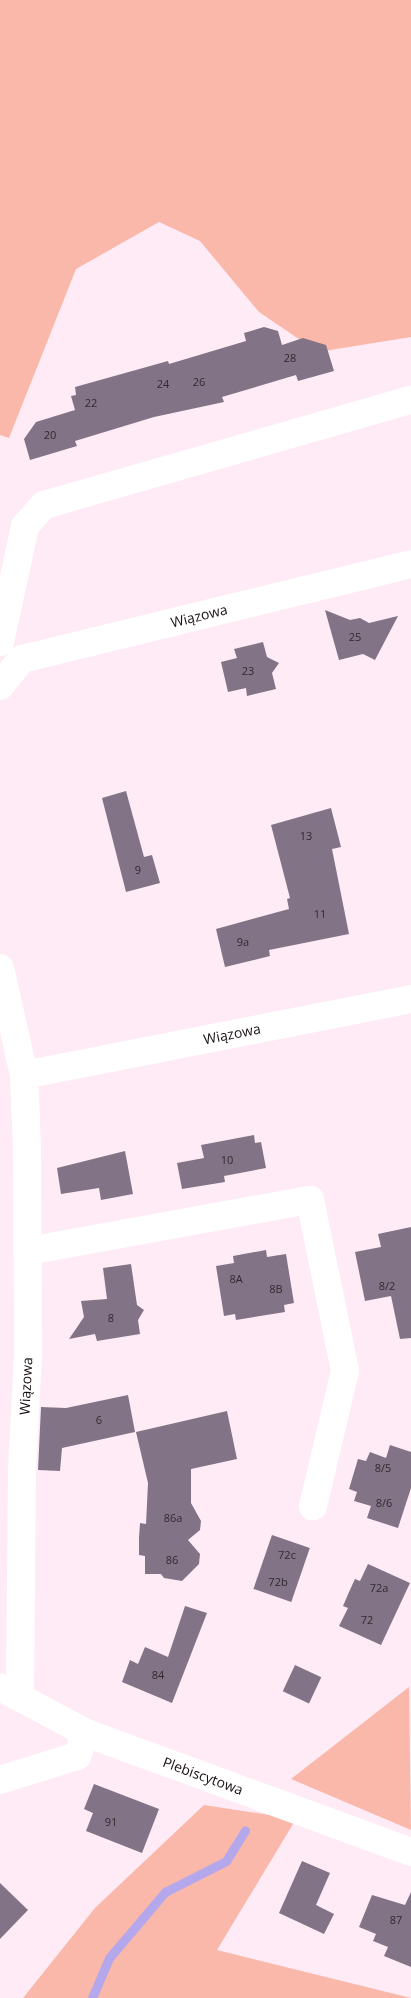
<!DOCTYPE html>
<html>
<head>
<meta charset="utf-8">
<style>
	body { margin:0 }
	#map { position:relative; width:411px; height:1998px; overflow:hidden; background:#feebf6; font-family:"Open Sans",sans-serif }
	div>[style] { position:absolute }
	.green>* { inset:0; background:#fab8aa }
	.stream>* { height:9px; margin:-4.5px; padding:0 4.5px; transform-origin:4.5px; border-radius:4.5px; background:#b5a7ec }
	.building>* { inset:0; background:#827486; transform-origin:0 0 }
	.minor>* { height:28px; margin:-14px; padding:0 14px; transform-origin:14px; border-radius:14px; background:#fff }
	span { translate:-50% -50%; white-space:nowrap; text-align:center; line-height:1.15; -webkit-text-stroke:4.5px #fff; paint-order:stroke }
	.number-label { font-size:11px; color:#322930 }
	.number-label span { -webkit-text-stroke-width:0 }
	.street-label { font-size:14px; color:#181014 }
</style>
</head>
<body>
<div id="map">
	<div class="green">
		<div style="clip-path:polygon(0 0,411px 0,411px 337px,318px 352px,259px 312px,200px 241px,159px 222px,76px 269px,9px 438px,0 435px)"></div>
		<div style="clip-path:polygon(409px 1687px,411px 1830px,291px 1779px)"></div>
		<div style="clip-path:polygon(204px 1805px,296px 1819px,217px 1950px,411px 1998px,23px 1998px,95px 1908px)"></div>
	</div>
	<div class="stream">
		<div style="left:92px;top:1998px;width:43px;rotate:-67deg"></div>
		<div style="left:109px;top:1958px;width:87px;rotate:-49.7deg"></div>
		<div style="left:165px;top:1892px;width:68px;rotate:-26.9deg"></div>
		<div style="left:226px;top:1861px;width:36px;rotate:-58deg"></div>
	</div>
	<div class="building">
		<div style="clip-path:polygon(264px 327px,278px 331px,282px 345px,303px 338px,326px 345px,334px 371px,298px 381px,296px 375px,222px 397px,224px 402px,154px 417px,75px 441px,77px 446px,30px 460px,24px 439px,36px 422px,75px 410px,71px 396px,76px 395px,75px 387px,168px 361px,169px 364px,246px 341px,244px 333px)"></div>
		<div style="clip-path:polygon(325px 610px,350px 620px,360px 618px,369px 623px,398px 616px,375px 660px,363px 654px,339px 660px)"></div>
		<div style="clip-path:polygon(263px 642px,267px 657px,279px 663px,272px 673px,276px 689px,247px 696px,246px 688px,228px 692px,221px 662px,237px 658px,234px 649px)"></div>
		<div style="clip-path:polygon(126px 791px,144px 857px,152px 855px,160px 883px,126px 892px,102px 798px)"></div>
		<div style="clip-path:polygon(331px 808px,341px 847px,332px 849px,349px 934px,269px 950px,270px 956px,225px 967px,216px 929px,289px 909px,287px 899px,290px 898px,271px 825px)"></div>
		<div style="clip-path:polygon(254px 1135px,255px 1143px,261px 1142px,266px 1168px,224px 1176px,225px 1182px,182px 1189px,177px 1163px,204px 1158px,201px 1145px)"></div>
		<div style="clip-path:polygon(125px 1151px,133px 1194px,101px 1200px,99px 1188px,61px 1194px,57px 1168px)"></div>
		<div style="clip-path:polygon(411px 1227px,411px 1338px,400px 1339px,391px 1296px,365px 1301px,355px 1252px,381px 1247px,378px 1234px)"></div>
		<div style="clip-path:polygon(266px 1250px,267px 1257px,286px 1254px,294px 1303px,284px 1305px,285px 1312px,236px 1320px,235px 1314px,224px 1316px,216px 1266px,234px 1263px,233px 1256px)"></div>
		<div style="clip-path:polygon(131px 1264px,137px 1305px,144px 1310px,138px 1320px,140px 1334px,97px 1341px,95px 1334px,69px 1339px,84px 1317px,81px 1301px,107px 1299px,103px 1268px)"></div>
		<div style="clip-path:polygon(128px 1395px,135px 1432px,62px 1448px,60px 1471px,38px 1470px,41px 1407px,66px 1408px)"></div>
		<div style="clip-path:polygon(227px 1411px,237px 1459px,191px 1469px,191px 1503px,201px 1521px,200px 1530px,188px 1540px,200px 1554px,199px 1564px,182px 1581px,164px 1578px,161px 1574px,145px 1574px,145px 1556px,139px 1555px,139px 1538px,140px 1523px,146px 1524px,148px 1483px,136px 1432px)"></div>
		<div style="clip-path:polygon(390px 1445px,411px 1452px,411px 1488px,398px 1528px,367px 1518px,371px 1506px,354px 1501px,357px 1492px,349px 1489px,358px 1459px,366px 1461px,370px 1452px,386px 1458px)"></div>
		<div style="left:272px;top:1535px;width:40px;height:57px;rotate:19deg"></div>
		<div style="clip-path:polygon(368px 1564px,410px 1583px,381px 1645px,339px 1626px,348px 1608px,343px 1606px,349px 1592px,355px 1579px,360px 1581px)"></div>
		<div style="clip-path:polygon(185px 1606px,207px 1613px,172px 1703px,122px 1682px,130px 1660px,138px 1664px,145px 1647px,168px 1657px)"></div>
		<div style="left:295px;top:1665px;width:29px;height:29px;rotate:25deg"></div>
		<div style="clip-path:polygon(94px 1784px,159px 1809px,142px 1853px,86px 1831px,93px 1813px,84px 1809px)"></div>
		<div style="clip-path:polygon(302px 1861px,330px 1873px,316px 1905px,334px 1914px,324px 1934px,279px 1913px)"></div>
		<div style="clip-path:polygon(0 1883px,28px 1910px,0 1939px)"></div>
		<div style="clip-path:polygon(411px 1892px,411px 1967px,384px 1956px,388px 1947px,373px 1941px,376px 1934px,359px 1927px,372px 1895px,405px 1905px)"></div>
	</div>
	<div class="minor">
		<div style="left:0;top:642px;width:119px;rotate:-77.8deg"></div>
		<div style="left:25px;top:526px;width:28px;rotate:-48deg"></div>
		<div style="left:44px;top:505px;width:382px;rotate:-16deg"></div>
		<div style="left:0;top:686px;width:35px;rotate:-51deg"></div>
		<div style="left:22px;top:659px;width:400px;rotate:-13.7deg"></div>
		<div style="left:0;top:968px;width:110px;rotate:77.4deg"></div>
		<div style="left:24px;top:1075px;width:71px;rotate:87.6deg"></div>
		<div style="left:27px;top:1146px;width:209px;rotate:89.7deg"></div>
		<div style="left:28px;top:1355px;width:115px;rotate:93deg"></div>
		<div style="left:22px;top:1470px;width:228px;rotate:90.5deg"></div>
		<div style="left:24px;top:1075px;width:394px;rotate:-11.1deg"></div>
		<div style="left:28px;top:1251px;width:287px;rotate:-10.3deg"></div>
		<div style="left:310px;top:1200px;width:175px;rotate:78.4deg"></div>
		<div style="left:345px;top:1371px;width:139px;rotate:103.3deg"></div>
		<div style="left:0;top:1687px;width:98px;rotate:28.1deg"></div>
		<div style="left:86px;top:1733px;width:346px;rotate:20.1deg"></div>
		<div style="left:0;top:1780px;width:81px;rotate:-17.3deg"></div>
		<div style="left:77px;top:1756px;width:25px;rotate:-69deg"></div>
	</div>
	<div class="number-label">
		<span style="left:290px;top:358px">28</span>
		<span style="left:199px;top:382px">26</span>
		<span style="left:163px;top:384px">24</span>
		<span style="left:91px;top:403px">22</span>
		<span style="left:50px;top:435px">20</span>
		<span style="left:355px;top:637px">25</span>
		<span style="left:248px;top:671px">23</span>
		<span style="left:306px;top:836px">13</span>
		<span style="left:138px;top:870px">9</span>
		<span style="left:320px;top:914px">11</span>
		<span style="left:243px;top:942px">9a</span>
		<span style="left:227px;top:1160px">10</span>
		<span style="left:236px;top:1279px">8A</span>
		<span style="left:387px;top:1286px">8/2</span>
		<span style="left:276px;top:1289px">8B</span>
		<span style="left:111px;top:1318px">8</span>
		<span style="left:99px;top:1420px">6</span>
		<span style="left:383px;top:1468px">8/5</span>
		<span style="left:384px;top:1503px">8/6</span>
		<span style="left:173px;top:1518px">86a</span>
		<span style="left:287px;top:1555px">72c</span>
		<span style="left:172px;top:1560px">86</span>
		<span style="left:278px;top:1582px">72b</span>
		<span style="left:379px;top:1588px">72a</span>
		<span style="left:367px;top:1620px">72</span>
		<span style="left:158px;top:1675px">84</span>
		<span style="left:111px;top:1822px">91</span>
		<span style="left:396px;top:1920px">87</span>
	</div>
	<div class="street-label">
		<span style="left:199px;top:616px;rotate:-14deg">Wiązowa</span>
		<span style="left:232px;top:1034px;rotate:-11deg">Wiązowa</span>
		<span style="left:26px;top:1386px;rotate:-87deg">Wiązowa</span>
		<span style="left:203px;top:1776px;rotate:20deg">Plebiscytowa</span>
	</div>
</div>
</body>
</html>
